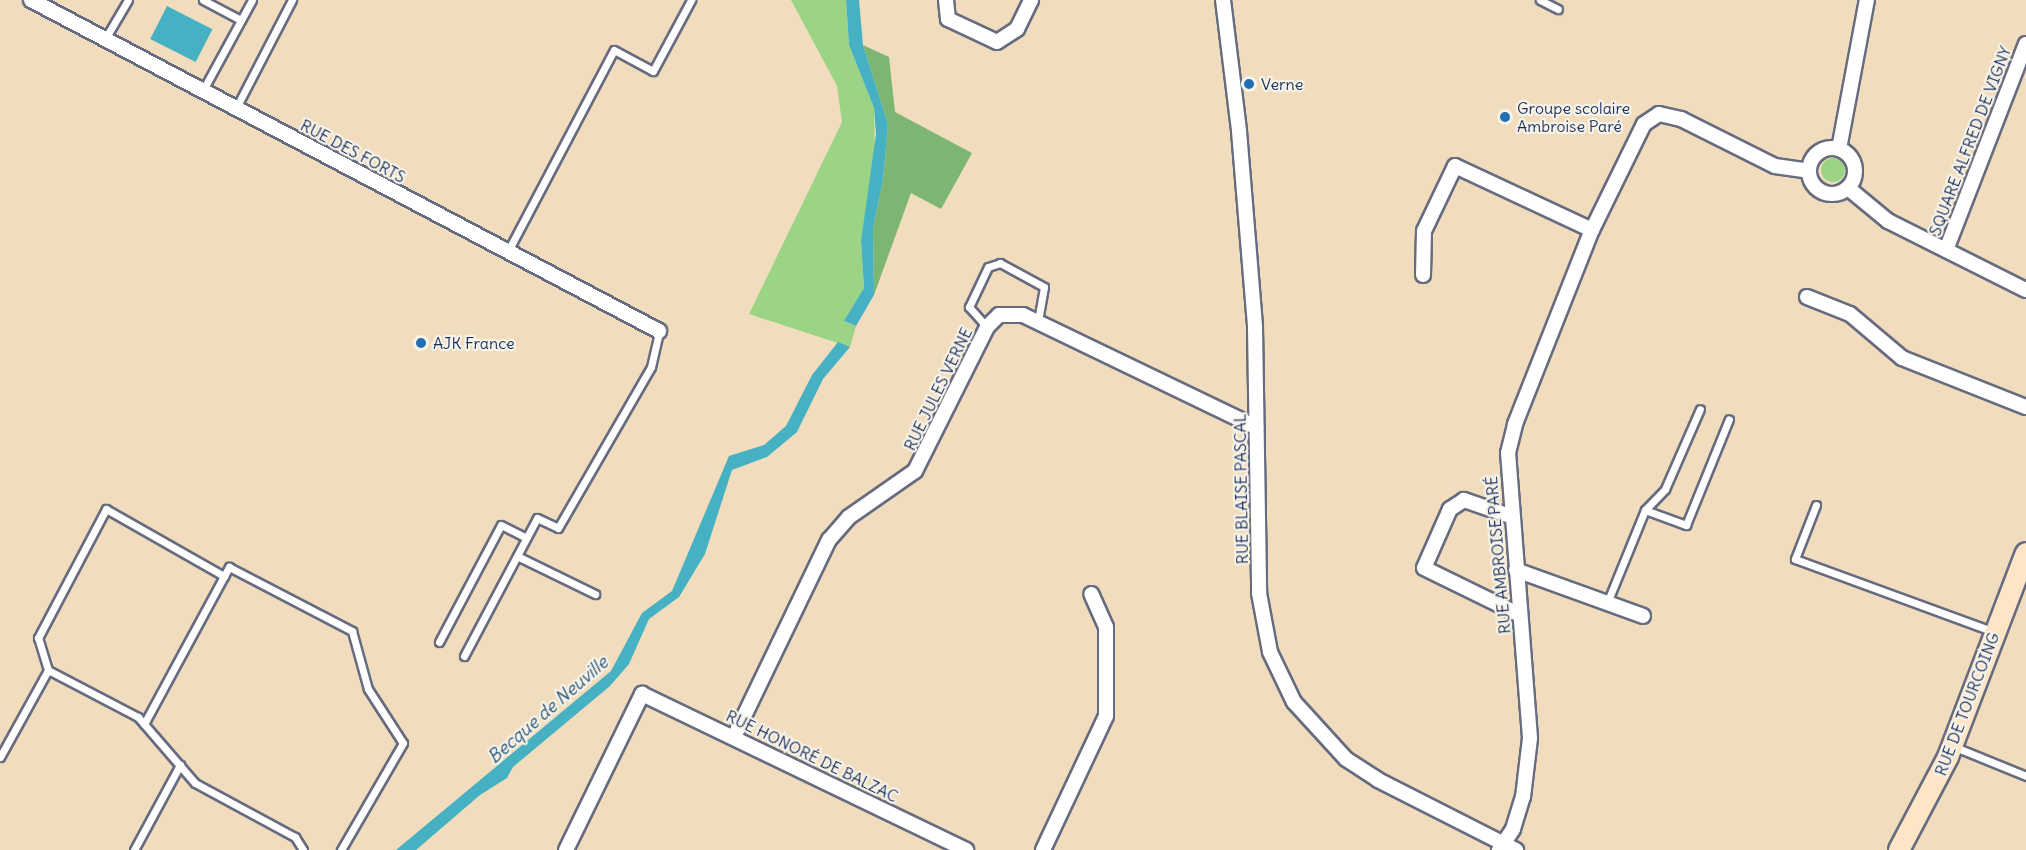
<!DOCTYPE html>
<html>
<head>
<meta charset="utf-8">
<style>
	body { margin:0 }
	#map { position:relative; width:2026px; height:850px; overflow:hidden; background:#f1ddbd; font-family:Delius,sans-serif }
	div>[style] { position:absolute }
	.green>* { inset:0; background:#9cd486 }
	.round { border-radius:50% }
	.forest>* { inset:0; background:#7db673 }
	.water>* { inset:0; background:#46b1c3; transform-origin:0 0 }
	.roads { filter:drop-shadow(2px 0 #666c7f) drop-shadow(-2px 0 #666c7f) drop-shadow(0 2px #666c7f) drop-shadow(0 -2px #666c7f) }
	.lane>* { height:7px; margin:-3.5px; padding:0 3.5px; transform-origin:3.5px; border-radius:3.5px; background:#fff }
	.street>* { height:14px; margin:-7px; padding:0 7px; transform-origin:7px; border-radius:7px; background:#fff }
	.street>.ring { margin:-7px; padding:0; box-sizing:content-box; background:none; border:14px solid #fff; border-radius:50% }
	.secondary>* { height:20px; margin:-10px; padding:0 10px; transform-origin:10px; border-radius:10px; background:#fde5c5 }
	.dots>* { width:16px; height:16px; translate:-50% -50%; box-sizing:border-box; border:3px solid #f7f3e8; border-radius:50% }
	span { translate:-50% -50%; white-space:nowrap; text-align:center; line-height:1.15; -webkit-text-stroke:4.5px #f7f3e8; paint-order:stroke }
	.poi-label { font-size:16px; color:#1b2f5e }
	.left { translate:0 -50%; text-align:left }
	.street-label { font-size:16px; color:#1b2f5e }
	.water-label { font-size:18px; color:#28567c; font-style:italic }
</style>
</head>
<body>
<div id="map">
	<div class="green">
		<div style="clip-path:polygon(791px 0,846px 0,849px 45px,874px 108px,875px 157px,861px 241px,864px 288px,845px 322px,856px 326px,850px 347px,749px 314px,842px 122px,837px 86px)"></div>
		<div class="round" style="left:1821px;top:158px;width:24px;height:24px"></div>
	</div>
	<div class="forest">
		<div style="clip-path:polygon(863px 45px,889px 57px,895px 112px,972px 153px,941px 209px,911px 193px,874px 295px,873px 228px,883px 180px,888px 124px)"></div>
	</div>
	<div class="water">
		<div style="clip-path:polygon(846px 0,859px 0,863px 45px,888px 124px,883px 180px,873px 228px,874px 295px,856px 326px,844px 321px,864px 288px,861px 241px,876px 134px,874px 108px,849px 45px)"></div>
		<div style="left:167px;top:6px;width:51px;height:37px;rotate:27deg"></div>
		<div style="clip-path:polygon(838px 342px,850px 347px,823px 379px,797px 432px,767px 457px,732px 470px,705px 554px,679px 597px,649px 619px,629px 664px,610px 686px,513px 767px,507px 778px,480px 795px,416px 850px,396px 850px,611px 671px,642px 613px,672px 591px,729px 456px,764px 445px,786px 426px,812px 375px)"></div>
	</div>
	<div class="roads">
		<div class="lane">
			<div style="left:203px;top:0;width:43px;rotate:27.8deg"></div>
			<div style="left:1540px;top:0;width:20px;rotate:27deg"></div>
			<div style="left:105px;top:39px;width:45px;rotate:-59.5deg"></div>
			<div style="left:203px;top:90px;width:102px;rotate:-61.4deg"></div>
			<div style="left:236px;top:108px;width:122px;rotate:-62.6deg"></div>
			<div style="left:508px;top:251px;width:227px;rotate:-62.2deg"></div>
			<div style="left:614px;top:50px;width:44px;rotate:28.3deg"></div>
			<div style="left:653px;top:71px;width:81px;rotate:-61.8deg"></div>
			<div style="left:987px;top:327px;width:27px;rotate:-132deg"></div>
			<div style="left:969px;top:307px;width:44px;rotate:-64.6deg"></div>
			<div style="left:988px;top:267px;width:13px;rotate:-18deg"></div>
			<div style="left:1000px;top:263px;width:50px;rotate:28.6deg"></div>
			<div style="left:1044px;top:287px;width:35px;rotate:100deg"></div>
			<div style="left:1816px;top:505px;width:58px;rotate:111.3deg"></div>
			<div style="left:1795px;top:559px;width:212px;rotate:20.1deg"></div>
			<div style="left:1645px;top:510px;width:44px;rotate:20.1deg"></div>
			<div style="left:1686px;top:525px;width:114px;rotate:-67.9deg"></div>
			<div style="left:517px;top:556px;width:87px;rotate:26deg"></div>
			<div style="left:1607px;top:603px;width:100px;rotate:-67.8deg"></div>
			<div style="left:1645px;top:510px;width:29px;rotate:-46deg"></div>
			<div style="left:1665px;top:489px;width:87px;rotate:-66.4deg"></div>
			<div style="left:439px;top:642px;width:132px;rotate:-62.1deg"></div>
			<div style="left:501px;top:525px;width:28px;rotate:27deg"></div>
			<div style="left:464px;top:656px;width:156px;rotate:-62.1deg"></div>
			<div style="left:537px;top:518px;width:23px;rotate:25deg"></div>
			<div style="left:558px;top:528px;width:186px;rotate:-60deg"></div>
			<div style="left:651px;top:367px;width:37px;rotate:-77deg"></div>
			<div style="left:48px;top:670px;width:34px;rotate:-107deg"></div>
			<div style="left:38px;top:638px;width:146px;rotate:-62.2deg"></div>
			<div style="left:106px;top:509px;width:136px;rotate:29.6deg"></div>
			<div style="left:144px;top:724px;width:179px;rotate:-61.6deg"></div>
			<div style="left:229px;top:567px;width:139px;rotate:27.5deg"></div>
			<div style="left:352px;top:631px;width:60px;rotate:74.6deg"></div>
			<div style="left:368px;top:689px;width:64px;rotate:57.1deg"></div>
			<div style="left:403px;top:743px;width:124px;rotate:120.1deg"></div>
			<div style="left:1955px;top:747px;width:77px;rotate:22.2deg"></div>
			<div style="left:0;top:757px;width:99px;rotate:-61.1deg"></div>
			<div style="left:48px;top:670px;width:102px;rotate:27.6deg"></div>
			<div style="left:138px;top:717px;width:87px;rotate:49.2deg"></div>
			<div style="left:195px;top:783px;width:114px;rotate:28.4deg"></div>
			<div style="left:295px;top:837px;width:15px;rotate:58deg"></div>
			<div style="left:134px;top:850px;width:97px;rotate:-61.6deg"></div>
		</div>
		<div class="street">
			<div style="left:31px;top:0;width:710px;rotate:27.79deg"></div>
			<div style="left:946px;top:0;width:19px;rotate:84deg"></div>
			<div style="left:948px;top:19px;width:54px;rotate:25.1deg"></div>
			<div style="left:997px;top:42px;width:24px;rotate:-33deg"></div>
			<div style="left:1017px;top:29px;width:32px;rotate:-64deg"></div>
			<div style="left:1223px;top:0;width:132px;rotate:83deg"></div>
			<div style="left:1239px;top:131px;width:197px;rotate:85.3deg"></div>
			<div style="left:1255px;top:327px;width:266px;rotate:89.1deg"></div>
			<div style="left:1259px;top:593px;width:60px;rotate:79.4deg"></div>
			<div style="left:1270px;top:652px;width:55px;rotate:64.4deg"></div>
			<div style="left:1294px;top:702px;width:77px;rotate:47.6deg"></div>
			<div style="left:1346px;top:759px;width:38px;rotate:33deg"></div>
			<div style="left:1378px;top:780px;width:155px;rotate:26.9deg"></div>
			<div class="ring" style="left:1809px;top:148px;width:32px;height:32px"></div>
			<div style="left:1839px;top:149px;width:152px;rotate:-79.4deg"></div>
			<div style="left:1848px;top:188px;width:52px;rotate:39.5deg"></div>
			<div style="left:1888px;top:221px;width:154px;rotate:26.6deg"></div>
			<div style="left:1946px;top:250px;width:221px;rotate:-68.8deg"></div>
			<div style="left:1423px;top:275px;width:44px;rotate:-88.7deg"></div>
			<div style="left:1424px;top:231px;width:72px;rotate:-64.5deg"></div>
			<div style="left:1455px;top:166px;width:151px;rotate:25deg"></div>
			<div style="left:1807px;top:297px;width:46px;rotate:21.6deg"></div>
			<div style="left:1850px;top:314px;width:68px;rotate:40.2deg"></div>
			<div style="left:1902px;top:358px;width:133px;rotate:21.6deg"></div>
			<div style="left:1510px;top:516px;width:49px;rotate:-160.8deg"></div>
			<div style="left:1464px;top:500px;width:17px;rotate:147deg"></div>
			<div style="left:1450px;top:509px;width:64px;rotate:113.8deg"></div>
			<div style="left:1424px;top:568px;width:107px;rotate:26.1deg"></div>
			<div style="left:1516px;top:570px;width:135px;rotate:19.9deg"></div>
			<div style="left:734px;top:737px;width:219px;rotate:-64.3deg"></div>
			<div style="left:829px;top:540px;width:30px;rotate:-49deg"></div>
			<div style="left:849px;top:517px;width:80px;rotate:-34.9deg"></div>
			<div style="left:915px;top:471px;width:161px;rotate:-63.4deg"></div>
			<div style="left:987px;top:327px;width:17px;rotate:-45deg"></div>
			<div style="left:999px;top:315px;width:24px"></div>
			<div style="left:1023px;top:315px;width:259px;rotate:25.7deg"></div>
			<div style="left:566px;top:850px;width:174px;rotate:-64deg"></div>
			<div style="left:642px;top:694px;width:360px;rotate:25.7deg"></div>
			<div style="left:1043px;top:850px;width:148px;rotate:-64.8deg"></div>
			<div style="left:1106px;top:716px;width:89px;rotate:-90deg"></div>
			<div style="left:1106px;top:627px;width:36px;rotate:-114deg"></div>
			<div style="left:1499px;top:850px;width:25px;rotate:-56deg"></div>
			<div style="left:1513px;top:829px;width:34px;rotate:-73deg"></div>
			<div style="left:1523px;top:797px;width:59px;rotate:-83.2deg"></div>
			<div style="left:1530px;top:738px;width:286px;rotate:-94.4deg"></div>
			<div style="left:1508px;top:453px;width:30px;rotate:-76deg"></div>
			<div style="left:1515px;top:424px;width:209px;rotate:-68.4deg"></div>
			<div style="left:1592px;top:230px;width:118px;rotate:-63.9deg"></div>
			<div style="left:1644px;top:124px;width:18px;rotate:-34deg"></div>
			<div style="left:1659px;top:114px;width:23px;rotate:13deg"></div>
			<div style="left:1681px;top:119px;width:105px;rotate:26.6deg"></div>
			<div style="left:1775px;top:166px;width:34px;rotate:8deg"></div>
		</div>
		<div class="secondary">
			<div style="left:1899px;top:850px;width:105px;rotate:-62.2deg"></div>
			<div style="left:1948px;top:757px;width:218px;rotate:-69.1deg"></div>
		</div>
	</div>
	<div class="dots">
		<div style="left:1249px;top:84px;background:#1f6fb2"></div>
		<div style="left:1505px;top:117px;background:#1f6fb2"></div>
		<div style="left:421px;top:343px;background:#1f6fb2"></div>
	</div>
	<div class="poi-label">
		<span class="left" style="left:1261px;top:84px">Verne</span>
		<span class="left" style="left:1517px;top:117px">Groupe scolaire<br>Ambroise Paré</span>
		<span class="left" style="left:433px;top:343px">AJK France</span>
	</div>
	<div class="street-label">
		<span style="left:1970px;top:141px;rotate:-69deg">SQUARE ALFRED DE VIGNY</span>
		<span style="left:353px;top:151px;rotate:28deg">RUE DES FORTS</span>
		<span style="left:938px;top:389px;rotate:-64deg">RUE JULES VERNE</span>
		<span style="left:1241px;top:489px;rotate:-91deg">RUE BLAISE PASCAL</span>
		<span style="left:1498px;top:555px;rotate:-95deg">RUE AMBROISE PARÉ</span>
		<span style="left:1967px;top:704px;rotate:-69deg">RUE DE TOURCOING</span>
		<span style="left:812px;top:756px;rotate:26deg">RUE HONORÉ DE BALZAC</span>
	</div>
	<div class="water-label">
		<span style="left:548px;top:710px;rotate:-41deg">Becque de Neuville</span>
	</div>
</div>
</body>
</html>
